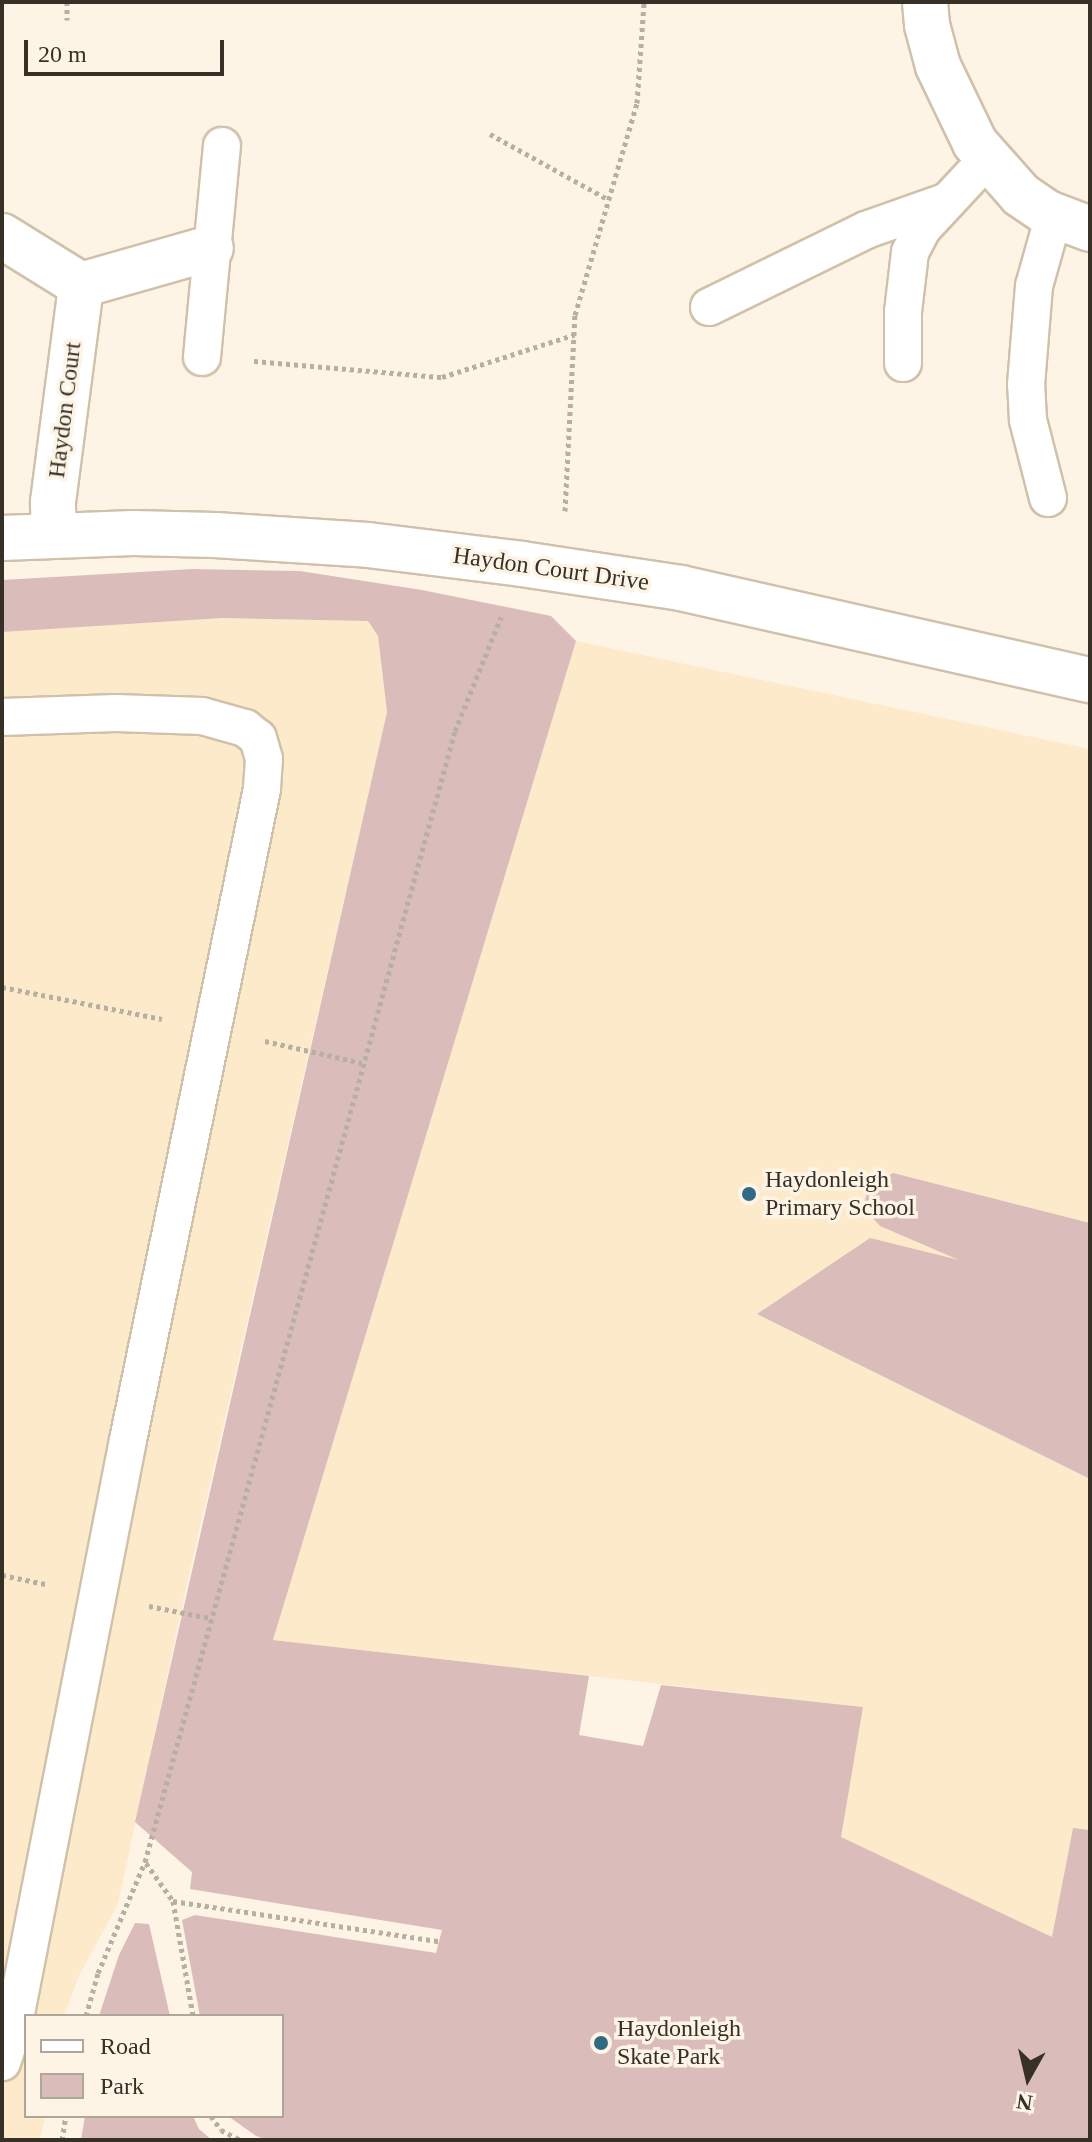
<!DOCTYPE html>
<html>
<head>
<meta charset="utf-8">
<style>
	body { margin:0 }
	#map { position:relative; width:1092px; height:2142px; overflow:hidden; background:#fdf4e5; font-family:"Times New Roman",serif }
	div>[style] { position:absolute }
	.built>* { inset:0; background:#fdeacb }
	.green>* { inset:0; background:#dabcbb }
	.path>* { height:5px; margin-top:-2.5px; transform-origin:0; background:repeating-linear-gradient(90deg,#b7afa2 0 4px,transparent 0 8px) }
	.roads { filter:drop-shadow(2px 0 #d0c1aa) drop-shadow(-2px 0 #d0c1aa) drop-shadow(0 2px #d0c1aa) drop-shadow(0 -2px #d0c1aa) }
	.lane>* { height:36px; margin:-18px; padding:0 18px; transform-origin:18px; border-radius:18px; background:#fff }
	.street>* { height:44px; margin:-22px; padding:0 22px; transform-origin:22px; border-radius:22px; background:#fff }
	.dots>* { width:22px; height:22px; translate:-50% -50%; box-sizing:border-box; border:4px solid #fdf4e5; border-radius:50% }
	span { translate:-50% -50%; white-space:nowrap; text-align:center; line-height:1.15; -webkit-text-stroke:7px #fdf4e5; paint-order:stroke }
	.street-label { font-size:24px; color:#363027 }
	.poi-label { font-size:24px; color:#363027 }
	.left { translate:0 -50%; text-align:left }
	.frame { position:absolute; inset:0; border:4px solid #363027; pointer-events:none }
	.legend { position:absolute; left:24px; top:2014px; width:260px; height:104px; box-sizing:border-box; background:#fdf4e5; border:2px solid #ada699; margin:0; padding:10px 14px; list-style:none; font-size:24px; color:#363027 }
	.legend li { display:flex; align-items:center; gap:16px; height:40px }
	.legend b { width:40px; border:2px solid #ada699 }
	.north { position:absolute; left:988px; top:2038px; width:80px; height:80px; -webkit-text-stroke:6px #fdf4e5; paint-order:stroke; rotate:188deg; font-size:22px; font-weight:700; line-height:32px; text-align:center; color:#363027 }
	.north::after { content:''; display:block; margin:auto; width:28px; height:36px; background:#363027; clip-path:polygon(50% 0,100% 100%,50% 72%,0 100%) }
	.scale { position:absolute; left:24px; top:40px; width:200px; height:36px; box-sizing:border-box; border:4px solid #363027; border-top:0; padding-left:10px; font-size:24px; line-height:28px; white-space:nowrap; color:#363027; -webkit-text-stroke:6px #fdf4e5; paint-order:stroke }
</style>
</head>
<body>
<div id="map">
	<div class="built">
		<div style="clip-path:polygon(223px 618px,368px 621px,378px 636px,387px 712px,186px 1588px,118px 1904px,79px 1976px,64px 2016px,26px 2016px,26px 2116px,45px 2116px,40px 2140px,2px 2140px,2px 632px)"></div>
		<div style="clip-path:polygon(576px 641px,1090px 749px,1090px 2140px,787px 2140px,862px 1707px,273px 1640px)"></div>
	</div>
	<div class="green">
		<div style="clip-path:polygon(192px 569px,300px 571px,422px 590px,551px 616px,576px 641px,273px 1640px,589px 1676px,579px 1735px,643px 1746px,661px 1685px,863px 1707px,841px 1837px,1052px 1937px,1073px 1828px,1090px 1830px,1090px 2140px,268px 2140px,256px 2136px,228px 2116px,282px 2116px,282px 2016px,200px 2016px,182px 1920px,195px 1915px,436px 1953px,442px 1930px,190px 1889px,192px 1872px,135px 1822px,387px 712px,378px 636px,368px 621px,223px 618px,2px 632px,2px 580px)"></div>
		<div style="clip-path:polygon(893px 1173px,1090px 1223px,1090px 1479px,757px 1314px,870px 1238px,959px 1260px,880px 1226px,863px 1207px,869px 1187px)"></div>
		<div style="clip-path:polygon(135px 1923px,149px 1924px,170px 2016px,99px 2016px,119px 1955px)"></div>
		<div style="clip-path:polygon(85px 2116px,193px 2116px,199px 2129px,212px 2140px,81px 2140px)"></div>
	</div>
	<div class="path">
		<div style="left:67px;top:2px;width:18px;rotate:90deg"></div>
		<div style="left:490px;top:134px;width:136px;rotate:29deg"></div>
		<div style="left:254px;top:361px;width:189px;rotate:4.9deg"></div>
		<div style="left:442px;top:377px;width:139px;rotate:-17.7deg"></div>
		<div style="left:565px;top:511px;width:196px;rotate:-87.1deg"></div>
		<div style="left:575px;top:315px;width:221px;rotate:-73.7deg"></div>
		<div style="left:637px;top:103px;width:101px;rotate:-86deg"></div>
		<div style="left:2px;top:987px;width:163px;rotate:11.3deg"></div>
		<div style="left:265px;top:1041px;width:99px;rotate:12.8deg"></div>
		<div style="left:2px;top:1575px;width:44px;rotate:11.8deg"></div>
		<div style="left:149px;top:1606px;width:62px;rotate:11.1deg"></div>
		<div style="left:146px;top:1863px;width:47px;rotate:54.6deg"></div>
		<div style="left:173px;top:1901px;width:117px;rotate:80.1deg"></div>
		<div style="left:173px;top:1901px;width:269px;rotate:8.6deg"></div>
		<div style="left:86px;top:2016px;width:45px;rotate:-74.4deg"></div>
		<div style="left:98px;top:1973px;width:121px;rotate:-67.1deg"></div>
		<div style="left:145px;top:1862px;width:1173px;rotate:-74.67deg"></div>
		<div style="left:455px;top:731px;width:123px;rotate:-68deg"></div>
		<div style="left:211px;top:2116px;width:17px;rotate:54deg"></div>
		<div style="left:221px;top:2130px;width:22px;rotate:27deg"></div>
		<div style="left:62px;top:2140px;width:24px;rotate:-81deg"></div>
	</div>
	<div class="roads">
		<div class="lane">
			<div style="left:709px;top:307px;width:175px;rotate:-26.1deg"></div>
			<div style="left:866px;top:230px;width:87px;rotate:-19.5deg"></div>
			<div style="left:202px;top:357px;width:212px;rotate:-84.6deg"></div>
			<div style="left:903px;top:363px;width:51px;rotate:-90deg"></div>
			<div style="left:903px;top:312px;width:60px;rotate:-83.3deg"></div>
			<div style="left:910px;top:252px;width:26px;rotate:-62deg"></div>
			<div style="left:922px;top:229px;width:96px;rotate:-47.1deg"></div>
			<div style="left:1048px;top:498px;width:81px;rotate:-104.4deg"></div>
			<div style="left:1028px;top:420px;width:35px;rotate:-93deg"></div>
			<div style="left:1026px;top:385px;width:99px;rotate:-85.4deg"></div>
			<div style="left:1034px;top:286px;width:74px;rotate:-74.3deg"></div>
			<div style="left:2px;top:717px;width:114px;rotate:-2deg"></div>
			<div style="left:116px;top:713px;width:86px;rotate:2deg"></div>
			<div style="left:202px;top:716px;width:45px;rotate:15.6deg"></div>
			<div style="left:245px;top:728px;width:16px;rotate:38deg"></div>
			<div style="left:258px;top:738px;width:22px;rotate:74deg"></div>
			<div style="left:264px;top:759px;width:30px;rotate:94deg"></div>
			<div style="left:262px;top:789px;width:665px;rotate:101.63deg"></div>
			<div style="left:128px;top:1440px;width:600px;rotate:101.05deg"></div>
			<div style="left:13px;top:2029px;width:35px;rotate:108deg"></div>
		</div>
		<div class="street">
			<div style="left:925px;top:2px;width:23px;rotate:85deg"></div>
			<div style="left:927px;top:25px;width:42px;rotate:75deg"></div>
			<div style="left:938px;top:66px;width:85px;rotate:64.3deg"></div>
			<div style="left:975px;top:143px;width:69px;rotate:48.5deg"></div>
			<div style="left:1021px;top:195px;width:32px;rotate:34deg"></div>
			<div style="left:1048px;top:213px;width:45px;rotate:20.9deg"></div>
			<div style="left:2px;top:236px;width:93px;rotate:31.8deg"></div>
			<div style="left:81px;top:285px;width:135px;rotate:-15.9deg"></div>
			<div style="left:54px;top:535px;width:33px;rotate:-92deg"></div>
			<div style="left:53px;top:502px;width:219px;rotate:-82.6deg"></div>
			<div style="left:2px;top:538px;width:131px;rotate:-2.2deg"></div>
			<div style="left:133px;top:533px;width:82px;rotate:1.4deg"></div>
			<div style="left:215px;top:535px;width:153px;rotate:3.7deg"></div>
			<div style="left:368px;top:545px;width:155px;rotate:7deg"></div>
			<div style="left:522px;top:564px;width:161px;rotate:8.6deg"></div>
			<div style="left:681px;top:588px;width:419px;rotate:12.7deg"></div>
		</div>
	</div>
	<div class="dots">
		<div style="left:749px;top:1194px;background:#326a84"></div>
		<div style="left:601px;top:2043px;background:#326a84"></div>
	</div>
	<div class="street-label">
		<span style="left:65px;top:410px;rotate:-83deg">Haydon Court</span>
		<span style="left:551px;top:569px;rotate:8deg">Haydon Court Drive</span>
	</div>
	<div class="poi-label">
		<span class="left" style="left:765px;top:1194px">Haydonleigh<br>Primary School</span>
		<span class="left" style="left:617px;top:2043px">Haydonleigh<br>Skate Park</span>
	</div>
	<div class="frame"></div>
	<ul class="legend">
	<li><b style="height:10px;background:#fff"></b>Road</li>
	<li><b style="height:22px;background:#dabcbb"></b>Park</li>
	</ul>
	<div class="north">N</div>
	<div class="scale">20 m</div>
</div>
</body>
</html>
